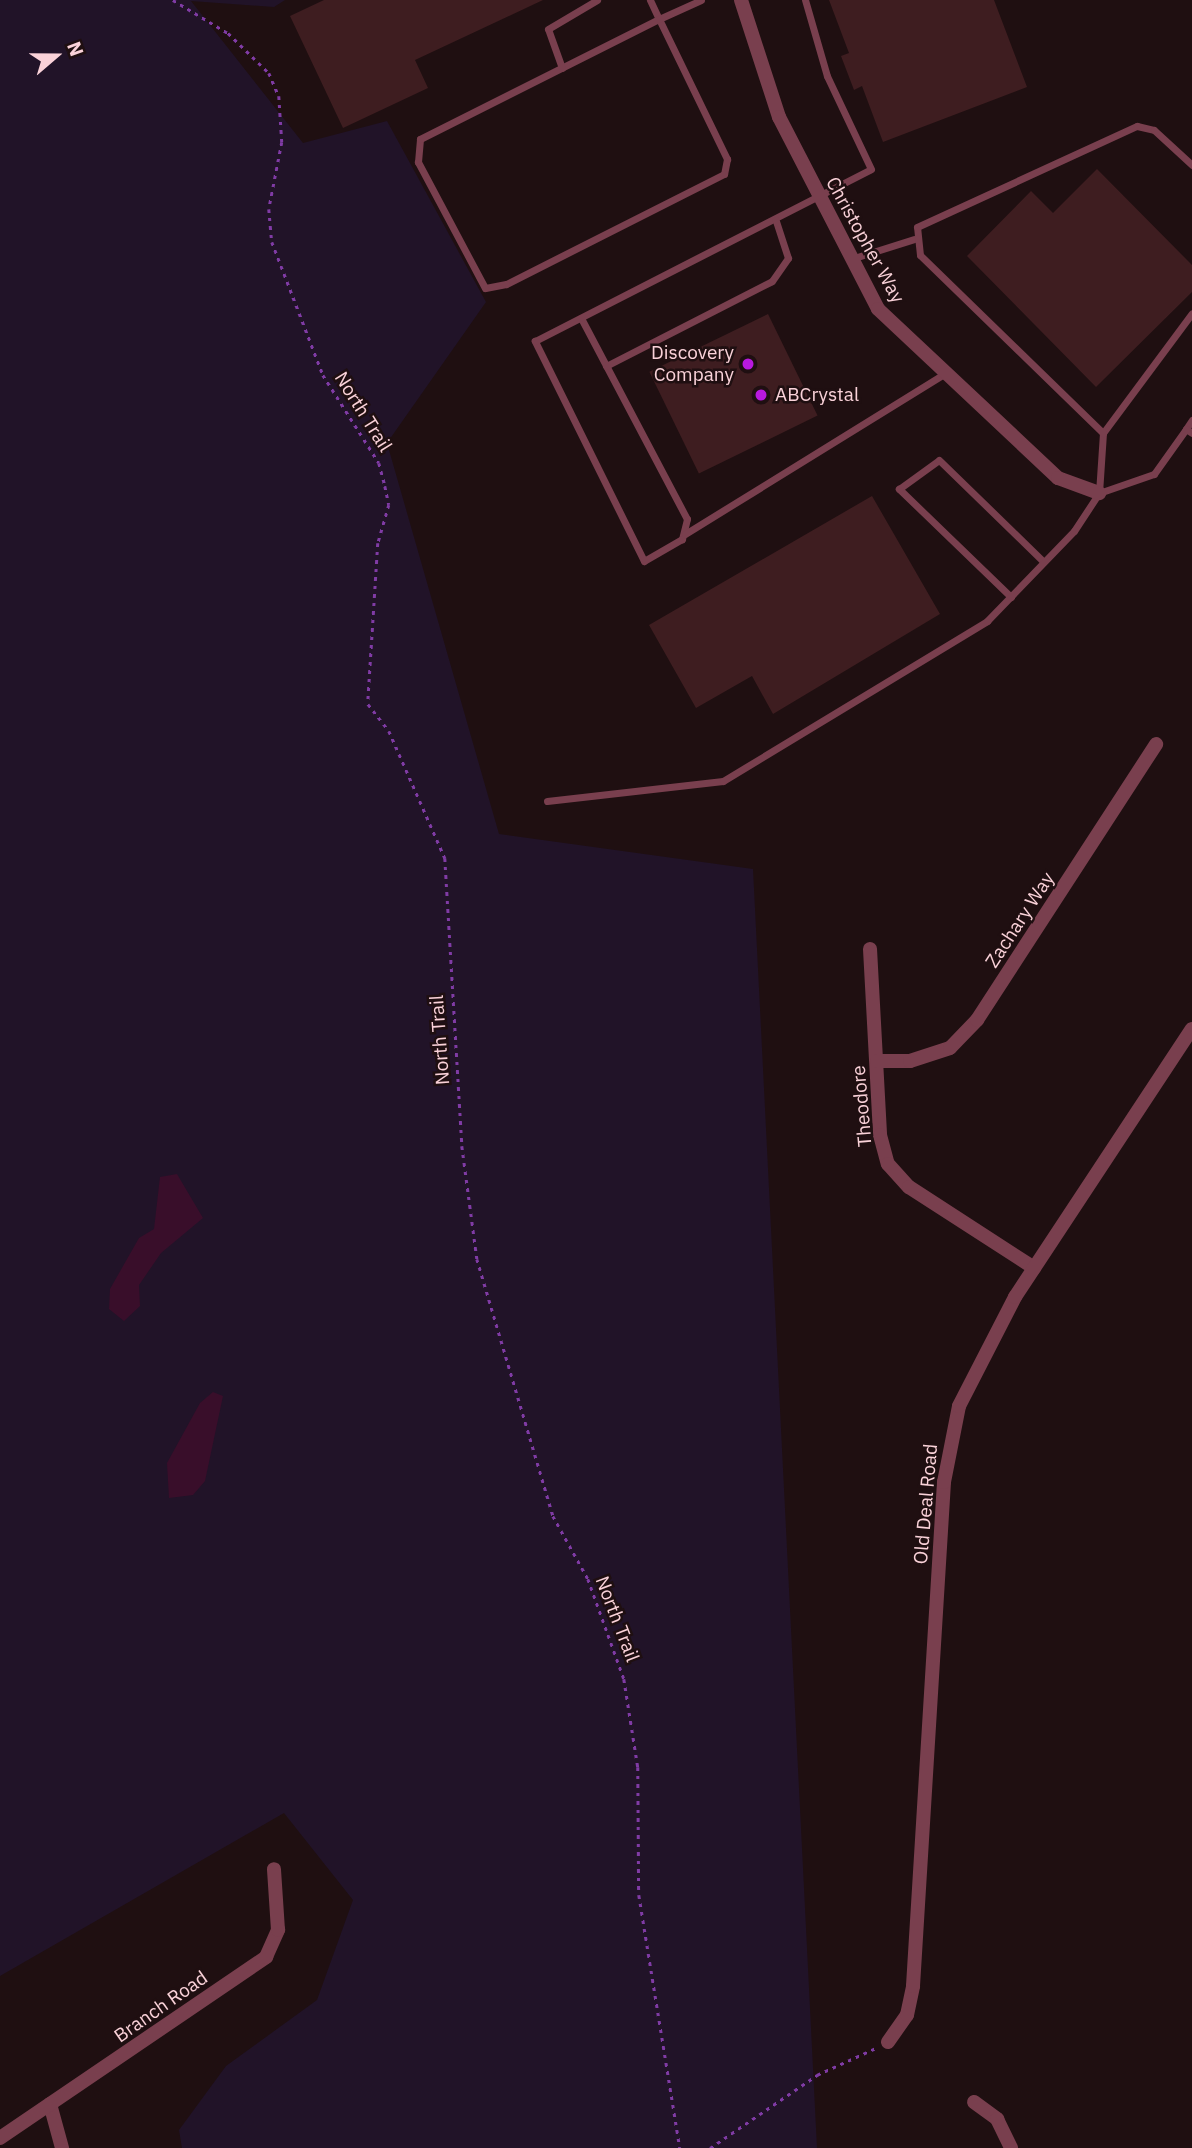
<!DOCTYPE html>
<html>
<head>
<meta charset="utf-8">
<style>
	body { margin:0 }
	#map { position:relative; width:1192px; height:2148px; overflow:hidden; background:#1f0f11; font-family:"IBM Plex Sans",sans-serif }
	div>[style] { position:absolute }
	.green>* { inset:0; background:#211328 }
	.water>* { inset:0; background:#390e2a }
	.building>* { inset:0; background:#3e1d20; transform-origin:0 0 }
	.path>* { height:2.5px; margin-top:-1.25px; transform-origin:0; background:repeating-linear-gradient(90deg,#803ba5 0 3.5px,transparent 0 8.5px) }
	.service>* { height:7px; margin:-3.5px; padding:0 3.5px; transform-origin:3.5px; border-radius:3.5px; background:#793f4e }
	.minor>* { height:14px; margin:-7px; padding:0 7px; transform-origin:7px; border-radius:7px; background:#793f4e }
	.dots>* { width:19px; height:19px; translate:-50% -50%; box-sizing:border-box; border:4px solid #1f0f11; border-radius:50% }
	span { translate:-50% -50%; white-space:nowrap; text-align:center; line-height:1.15; -webkit-text-stroke:5px #1f0f11; paint-order:stroke }
	.street-label { font-size:19px; color:#fad2d9 }
	.poi-label { font-size:19px; color:#fad2d9 }
	.right { translate:-100% -50%; text-align:right }
	.left { translate:0 -50%; text-align:left }
	.north { position:absolute; left:21px; top:21px; width:70px; height:70px; -webkit-text-stroke:5px #1f0f11; paint-order:stroke; rotate:70deg; font-size:19px; font-weight:700; line-height:28px; text-align:center; color:#fad2d9 }
	.north::after { content:''; display:block; margin:auto; width:24px; height:32px; background:#fad2d9; clip-path:polygon(50% 0,100% 100%,50% 72%,0 100%) }
</style>
</head>
<body>
<div id="map">
	<div class="green">
		<div style="clip-path:polygon(0 0,285px 0,274px 7px,191px 1px,303px 143px,387px 121px,486px 302px,387px 443px,499px 834px,753px 869px,817px 2148px,182px 2148px,179px 2130px,226px 2066px,317px 2000px,353px 1900px,284px 1813px,0 1976px)"></div>
	</div>
	<div class="water">
		<div style="clip-path:polygon(177px 1174px,203px 1218px,161px 1253px,139px 1285px,140px 1306px,124px 1321px,109px 1309px,110px 1289px,139px 1238px,154px 1229px,160px 1177px)"></div>
		<div style="clip-path:polygon(213px 1392px,223px 1396px,205px 1481px,193px 1495px,169px 1498px,167px 1463px,200px 1403px)"></div>
	</div>
	<div class="building">
		<div style="clip-path:polygon(324px 0,543px 0,415px 60px,428px 88px,343px 128px,290px 16px)"></div>
		<div style="clip-path:polygon(829px 0,994px 0,1027px 87px,883px 142px,862px 86px,854px 90px,841px 56px,849px 53px)"></div>
		<div style="clip-path:polygon(1097px 169px,1192px 265px,1192px 292px,1096px 387px,967px 256px,1031px 191px,1053px 213px)"></div>
		<div style="left:768px;top:314px;width:113px;height:132px;rotate:64deg"></div>
		<div style="clip-path:polygon(872px 496px,940px 614px,773px 714px,752px 676px,696px 708px,649px 625px)"></div>
	</div>
	<div class="path">
		<div style="left:173px;top:0;width:64px;rotate:31deg"></div>
		<div style="left:228px;top:33px;width:57px;rotate:44.3deg"></div>
		<div style="left:269px;top:73px;width:25px;rotate:67deg"></div>
		<div style="left:279px;top:96px;width:46px;rotate:86.3deg"></div>
		<div style="left:282px;top:142px;width:68px;rotate:101deg"></div>
		<div style="left:269px;top:209px;width:33px;rotate:85deg"></div>
		<div style="left:272px;top:242px;width:142px;rotate:69deg"></div>
		<div style="left:323px;top:375px;width:104px;rotate:57.5deg"></div>
		<div style="left:379px;top:463px;width:24px;rotate:75deg"></div>
		<div style="left:385px;top:486px;width:19px;rotate:78deg"></div>
		<div style="left:389px;top:505px;width:40px;rotate:106deg"></div>
		<div style="left:378px;top:543px;width:161px;rotate:93.6deg"></div>
		<div style="left:368px;top:704px;width:34px;rotate:52deg"></div>
		<div style="left:389px;top:731px;width:139px;rotate:66.2deg"></div>
		<div style="left:445px;top:858px;width:289px;rotate:86.6deg"></div>
		<div style="left:462px;top:1146px;width:114px;rotate:82.4deg"></div>
		<div style="left:477px;top:1259px;width:268px;rotate:73.5deg"></div>
		<div style="left:553px;top:1516px;width:72px;rotate:60.9deg"></div>
		<div style="left:588px;top:1579px;width:106px;rotate:70.2deg"></div>
		<div style="left:624px;top:1679px;width:89px;rotate:81deg"></div>
		<div style="left:638px;top:1767px;width:128px;rotate:89.6deg"></div>
		<div style="left:639px;top:1895px;width:256px;rotate:80.8deg"></div>
		<div style="left:710px;top:2148px;width:130px;rotate:-34.3deg"></div>
		<div style="left:817px;top:2075px;width:65px;rotate:-24.6deg"></div>
	</div>
	<div class="service">
		<div style="left:650px;top:0;width:21px;rotate:65deg"></div>
		<div style="left:659px;top:19px;width:156px;rotate:64.1deg"></div>
		<div style="left:727px;top:159px;width:15px;rotate:101deg"></div>
		<div style="left:724px;top:174px;width:244px;rotate:153.2deg"></div>
		<div style="left:506px;top:284px;width:21px;rotate:169deg"></div>
		<div style="left:485px;top:288px;width:143px;rotate:-118deg"></div>
		<div style="left:418px;top:162px;width:23px;rotate:-85deg"></div>
		<div style="left:420px;top:139px;width:267px;rotate:-26.7deg"></div>
		<div style="left:659px;top:19px;width:46px;rotate:-24.3deg"></div>
		<div style="left:562px;top:68px;width:41px;rotate:-109.7deg"></div>
		<div style="left:548px;top:29px;width:57px;rotate:-30.6deg"></div>
		<div style="left:851px;top:259px;width:66px;rotate:-17.6deg"></div>
		<div style="left:581px;top:318px;width:227px;rotate:62.2deg"></div>
		<div style="left:687px;top:519px;width:21px;rotate:104deg"></div>
		<div style="left:682px;top:539px;width:44px;rotate:149.9deg"></div>
		<div style="left:644px;top:561px;width:246px;rotate:-116.4deg"></div>
		<div style="left:535px;top:341px;width:377px;rotate:-27.1deg"></div>
		<div style="left:871px;top:169px;width:103px;rotate:-115.3deg"></div>
		<div style="left:827px;top:76px;width:79px;rotate:-106.1deg"></div>
		<div style="left:606px;top:366px;width:186px;rotate:-27.1deg"></div>
		<div style="left:772px;top:281px;width:28px;rotate:-55deg"></div>
		<div style="left:788px;top:258px;width:40px;rotate:-108deg"></div>
		<div style="left:1192px;top:420px;width:11px;rotate:124deg"></div>
		<div style="left:1186px;top:429px;width:7px;rotate:34deg"></div>
		<div style="left:1103px;top:433px;width:149px;rotate:-53.4deg"></div>
		<div style="left:1099px;top:493px;width:58px;rotate:-19.1deg"></div>
		<div style="left:1154px;top:474px;width:55px;rotate:-54.6deg"></div>
		<div style="left:685px;top:534px;width:302px;rotate:-31.7deg"></div>
		<div style="left:1011px;top:597px;width:156px;rotate:-136deg"></div>
		<div style="left:899px;top:489px;width:49px;rotate:-35.9deg"></div>
		<div style="left:939px;top:460px;width:144px;rotate:44.2deg"></div>
		<div style="left:547px;top:801px;width:177px;rotate:-6.5deg"></div>
		<div style="left:723px;top:781px;width:309px;rotate:-31.2deg"></div>
		<div style="left:987px;top:621px;width:125px;rotate:-46deg"></div>
		<div style="left:1074px;top:531px;width:45px;rotate:-56.7deg"></div>
		<div style="left:1099px;top:493px;width:60px;rotate:-86.2deg"></div>
		<div style="left:1103px;top:433px;width:255px;rotate:-135.8deg"></div>
		<div style="left:920px;top:255px;width:28px;rotate:-96deg"></div>
		<div style="left:917px;top:227px;width:242px;rotate:-24.7deg"></div>
		<div style="left:1137px;top:126px;width:17px;rotate:13deg"></div>
		<div style="left:1154px;top:130px;width:52px;rotate:42.6deg"></div>
	</div>
	<div class="minor">
		<div style="left:741px;top:0;width:123px;rotate:72deg"></div>
		<div style="left:779px;top:117px;width:216px;rotate:62.7deg"></div>
		<div style="left:878px;top:309px;width:247px;rotate:43.2deg"></div>
		<div style="left:1058px;top:478px;width:44px;rotate:20.1deg"></div>
		<div style="left:870px;top:949px;width:186px;rotate:86.9deg"></div>
		<div style="left:880px;top:1135px;width:30px;rotate:75deg"></div>
		<div style="left:888px;top:1164px;width:31px;rotate:48deg"></div>
		<div style="left:909px;top:1187px;width:149px;rotate:32.9deg"></div>
		<div style="left:877px;top:1061px;width:33px"></div>
		<div style="left:910px;top:1061px;width:42px;rotate:-18deg"></div>
		<div style="left:950px;top:1048px;width:39px;rotate:-46deg"></div>
		<div style="left:977px;top:1020px;width:329px;rotate:-57deg"></div>
		<div style="left:888px;top:2042px;width:33px;rotate:-55deg"></div>
		<div style="left:907px;top:2015px;width:30px;rotate:-78deg"></div>
		<div style="left:913px;top:1986px;width:505px;rotate:-86.48deg"></div>
		<div style="left:944px;top:1482px;width:77px;rotate:-78.8deg"></div>
		<div style="left:959px;top:1406px;width:123px;rotate:-62.8deg"></div>
		<div style="left:1015px;top:1297px;width:321px;rotate:-56.6deg"></div>
		<div style="left:974px;top:2102px;width:29px;rotate:36deg"></div>
		<div style="left:997px;top:2119px;width:32px;rotate:64deg"></div>
		<div style="left:50px;top:2104px;width:46px;rotate:74.7deg"></div>
		<div style="left:0;top:2138px;width:322px;rotate:-34.2deg"></div>
		<div style="left:266px;top:1957px;width:30px;rotate:-66deg"></div>
		<div style="left:278px;top:1930px;width:61px;rotate:-93.8deg"></div>
	</div>
	<div class="dots">
		<div style="left:748px;top:364px;background:#b919df"></div>
		<div style="left:761px;top:395px;background:#b919df"></div>
	</div>
	<div class="street-label">
		<span style="left:865px;top:240px;rotate:61deg">Christopher Way</span>
		<span style="left:363px;top:412px;rotate:58deg">North Trail</span>
		<span style="left:1020px;top:920px;rotate:-57deg">Zachary Way</span>
		<span style="left:440px;top:1040px;rotate:-94deg">North Trail</span>
		<span style="left:862px;top:1106px;rotate:-95deg">Theodore</span>
		<span style="left:926px;top:1504px;rotate:-85deg">Old Deal Road</span>
		<span style="left:617px;top:1619px;rotate:69deg">North Trail</span>
		<span style="left:161px;top:2007px;rotate:-35deg">Branch Road</span>
	</div>
	<div class="poi-label">
		<span class="right" style="left:734px;top:364px">Discovery<br>Company</span>
		<span class="left" style="left:775px;top:395px">ABCrystal</span>
	</div>
	<div class="north">N</div>
</div>
</body>
</html>
